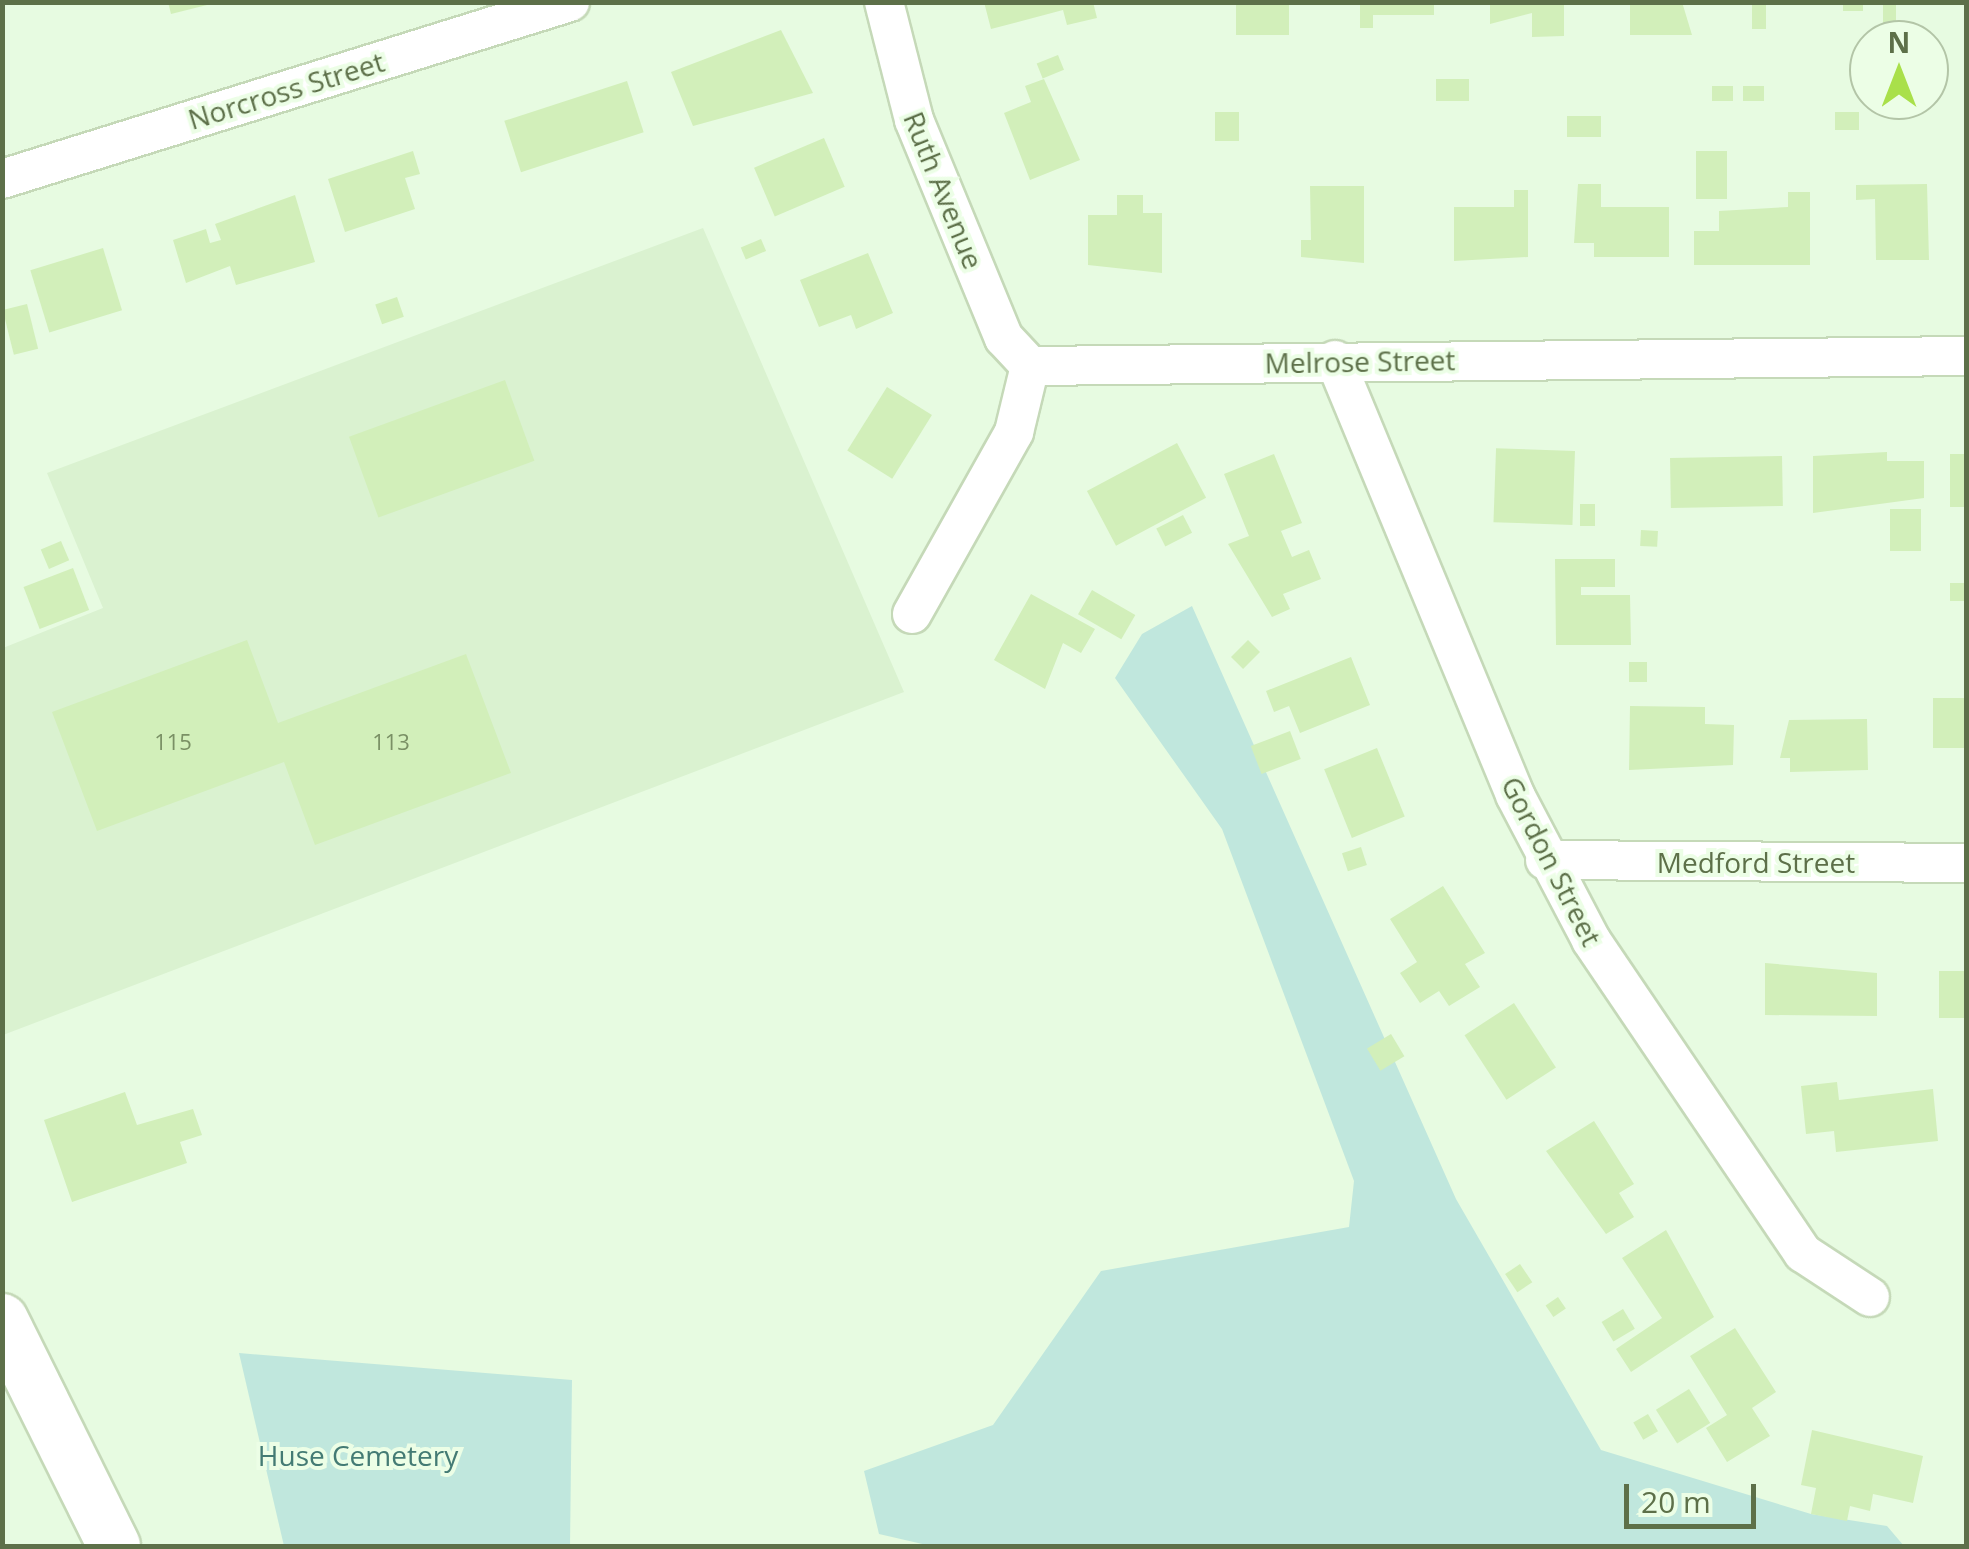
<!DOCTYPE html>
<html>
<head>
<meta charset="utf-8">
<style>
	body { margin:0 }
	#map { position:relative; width:1969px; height:1549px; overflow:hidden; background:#e7fbe1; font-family:"Open Sans",sans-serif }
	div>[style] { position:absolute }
	.residential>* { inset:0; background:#daf2d0 }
	.green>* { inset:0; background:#c0e7dd }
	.building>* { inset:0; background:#d2efba; transform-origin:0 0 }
	.roads { filter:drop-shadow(2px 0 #c5d9b8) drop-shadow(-2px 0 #c5d9b8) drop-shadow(0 2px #c5d9b8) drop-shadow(0 -2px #c5d9b8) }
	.minor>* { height:38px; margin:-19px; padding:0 19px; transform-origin:19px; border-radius:19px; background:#fff }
	.secondary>* { height:52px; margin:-26px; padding:0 26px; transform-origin:26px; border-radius:26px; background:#fff }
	span { translate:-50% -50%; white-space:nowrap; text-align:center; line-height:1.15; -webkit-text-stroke:8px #ecfee6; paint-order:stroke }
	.number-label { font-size:22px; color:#7a9065 }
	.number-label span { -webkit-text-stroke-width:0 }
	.street-label { font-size:28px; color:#5d7049 }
	.park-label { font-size:28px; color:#447b74 }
	.frame { position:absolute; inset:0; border:5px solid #5d7049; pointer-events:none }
	.north { position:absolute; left:1849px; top:20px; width:100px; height:100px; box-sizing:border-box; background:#ecfee6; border:2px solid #b3c5a7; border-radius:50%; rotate:0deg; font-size:28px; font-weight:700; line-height:40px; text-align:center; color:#5d7049 }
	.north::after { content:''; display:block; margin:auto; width:35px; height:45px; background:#a9e04a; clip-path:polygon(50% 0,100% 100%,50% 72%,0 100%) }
	.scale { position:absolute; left:1624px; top:1484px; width:132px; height:45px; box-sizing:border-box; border:5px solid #5d7049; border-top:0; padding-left:12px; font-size:30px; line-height:35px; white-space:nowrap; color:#5d7049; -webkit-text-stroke:8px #ecfee6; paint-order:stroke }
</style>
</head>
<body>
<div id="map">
	<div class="residential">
		<div style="clip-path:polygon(703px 228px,904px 692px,3px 1035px,3px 648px,103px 608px,47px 473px)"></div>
	</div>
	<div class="green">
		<div style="clip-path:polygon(1192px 606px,1456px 1199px,1601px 1450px,1811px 1514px,1887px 1526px,1904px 1546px,931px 1546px,879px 1534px,864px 1471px,993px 1425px,1101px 1271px,1349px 1227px,1354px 1181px,1222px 829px,1115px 678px,1142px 634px)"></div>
		<div style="clip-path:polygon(239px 1353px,572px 1380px,570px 1546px,284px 1546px)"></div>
	</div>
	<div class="building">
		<div style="clip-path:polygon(168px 2px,211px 2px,211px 4px,171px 14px)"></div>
		<div style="clip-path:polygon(984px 2px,1093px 2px,1097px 18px,1067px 25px,1063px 10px,991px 29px)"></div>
		<div style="left:1236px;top:2px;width:53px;height:33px"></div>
		<div style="clip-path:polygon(1360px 2px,1434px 2px,1434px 15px,1373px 15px,1373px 28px,1360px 28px)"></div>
		<div style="clip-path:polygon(1490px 2px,1564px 2px,1564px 36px,1532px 37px,1532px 13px,1490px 24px)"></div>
		<div style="clip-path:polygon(1630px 2px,1682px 2px,1692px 35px,1630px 35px)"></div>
		<div style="left:1752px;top:2px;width:14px;height:27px"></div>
		<div style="left:1843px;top:2px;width:20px;height:9px"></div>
		<div style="left:1883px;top:2px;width:13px;height:26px"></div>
		<div style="clip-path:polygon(781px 30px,813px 93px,693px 126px,671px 72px)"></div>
		<div style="left:1058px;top:55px;width:16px;height:23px;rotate:68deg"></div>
		<div style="clip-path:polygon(1044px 79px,1080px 160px,1030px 180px,1004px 113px,1031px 102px,1025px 86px)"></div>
		<div style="left:1436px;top:79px;width:33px;height:22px"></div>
		<div style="left:627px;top:81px;width:54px;height:129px;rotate:72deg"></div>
		<div style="left:1733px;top:86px;width:15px;height:21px;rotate:90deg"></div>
		<div style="left:1743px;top:86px;width:21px;height:15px"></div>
		<div style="left:1215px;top:112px;width:24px;height:29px"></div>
		<div style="left:1835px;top:112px;width:24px;height:18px"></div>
		<div style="left:1567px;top:116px;width:34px;height:21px"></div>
		<div style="left:824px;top:138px;width:53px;height:76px;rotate:67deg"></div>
		<div style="clip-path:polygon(413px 151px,420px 174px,405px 178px,415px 209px,345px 232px,328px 179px)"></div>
		<div style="left:1696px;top:151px;width:31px;height:48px"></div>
		<div style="clip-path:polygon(1578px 184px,1601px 184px,1601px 207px,1669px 207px,1669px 257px,1594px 257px,1594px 243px,1574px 243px)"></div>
		<div style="clip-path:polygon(1927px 184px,1929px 260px,1876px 260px,1875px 199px,1856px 200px,1856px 185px)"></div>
		<div style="clip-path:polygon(1310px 186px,1364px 186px,1364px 263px,1301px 257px,1301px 240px,1311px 240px)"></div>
		<div style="clip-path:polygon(1514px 190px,1528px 190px,1528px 257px,1454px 261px,1454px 207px,1514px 207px)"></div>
		<div style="clip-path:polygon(1788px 192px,1810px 192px,1810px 265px,1694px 265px,1694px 231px,1719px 231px,1719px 211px,1788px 207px)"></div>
		<div style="clip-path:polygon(295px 195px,315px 262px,236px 285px,230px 266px,186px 283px,173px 240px,206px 229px,210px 243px,221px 240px,215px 224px)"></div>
		<div style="clip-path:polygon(1117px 195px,1143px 195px,1143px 213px,1162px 213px,1162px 273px,1088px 265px,1088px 215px,1117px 215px)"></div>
		<div style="left:761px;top:239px;width:13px;height:22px;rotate:67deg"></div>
		<div style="left:103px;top:248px;width:65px;height:76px;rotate:73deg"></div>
		<div style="clip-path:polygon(868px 253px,893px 313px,856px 329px,851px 315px,819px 327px,800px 280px)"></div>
		<div style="left:397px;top:297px;width:21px;height:23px;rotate:71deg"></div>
		<div style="left:27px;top:304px;width:46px;height:25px;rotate:76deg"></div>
		<div style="left:505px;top:380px;width:86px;height:166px;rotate:70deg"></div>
		<div style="left:887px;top:387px;width:53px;height:75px;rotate:32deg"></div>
		<div style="left:1177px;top:443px;width:62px;height:102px;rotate:62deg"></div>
		<div style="left:1575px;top:451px;width:74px;height:79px;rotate:92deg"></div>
		<div style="clip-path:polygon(1887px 452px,1887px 461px,1924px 461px,1924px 498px,1813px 513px,1813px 456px)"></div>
		<div style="clip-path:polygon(1274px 454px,1302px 523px,1281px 531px,1292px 557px,1309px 550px,1321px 579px,1283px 594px,1290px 609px,1272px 617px,1228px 544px,1249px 536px,1224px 474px)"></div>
		<div style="left:1950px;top:454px;width:16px;height:53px"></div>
		<div style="left:1782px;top:456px;width:50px;height:112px;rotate:89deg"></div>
		<div style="left:1580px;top:504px;width:15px;height:22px"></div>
		<div style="left:1890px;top:509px;width:31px;height:42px"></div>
		<div style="left:1183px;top:515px;width:20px;height:30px;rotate:63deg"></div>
		<div style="left:1641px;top:530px;width:17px;height:16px;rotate:3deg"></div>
		<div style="left:61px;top:541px;width:21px;height:22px;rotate:67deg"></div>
		<div style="clip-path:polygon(1555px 559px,1615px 559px,1615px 587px,1581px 587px,1581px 595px,1630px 595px,1631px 645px,1556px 645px)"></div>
		<div style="left:73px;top:568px;width:45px;height:53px;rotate:69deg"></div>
		<div style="left:1966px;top:583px;width:18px;height:16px;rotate:90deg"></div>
		<div style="left:1092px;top:590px;width:50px;height:28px;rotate:30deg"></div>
		<div style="clip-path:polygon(1031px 594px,1095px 629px,1081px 653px,1063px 643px,1045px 689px,994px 660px)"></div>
		<div style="clip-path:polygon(247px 640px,278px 723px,466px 654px,511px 773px,315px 845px,284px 762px,97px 831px,52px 712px)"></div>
		<div style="left:1248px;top:640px;width:17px;height:24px;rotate:45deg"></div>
		<div style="clip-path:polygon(1351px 657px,1370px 705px,1300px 733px,1289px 706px,1274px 712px,1266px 691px)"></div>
		<div style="left:1629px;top:662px;width:18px;height:20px"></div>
		<div style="left:1933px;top:698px;width:33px;height:50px"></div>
		<div style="clip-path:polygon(1630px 706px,1705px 707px,1705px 724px,1734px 725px,1733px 765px,1629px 770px)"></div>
		<div style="clip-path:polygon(1867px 719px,1868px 770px,1790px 772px,1790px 758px,1780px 758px,1789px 720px)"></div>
		<div style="left:1290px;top:731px;width:30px;height:42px;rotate:69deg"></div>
		<div style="left:1377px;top:748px;width:74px;height:57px;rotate:68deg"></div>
		<div style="left:1361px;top:847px;width:19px;height:20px;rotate:72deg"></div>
		<div style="clip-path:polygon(1443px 886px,1485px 953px,1465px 964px,1480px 987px,1449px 1006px,1439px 991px,1420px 1003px,1400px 973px,1417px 962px,1390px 919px)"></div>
		<div style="clip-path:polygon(1765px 963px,1877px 973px,1877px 1016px,1765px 1015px)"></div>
		<div style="left:1939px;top:971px;width:27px;height:47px"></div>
		<div style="left:1514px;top:1003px;width:77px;height:59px;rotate:57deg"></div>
		<div style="left:1391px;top:1034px;width:26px;height:28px;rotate:59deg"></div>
		<div style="clip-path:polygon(1837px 1082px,1839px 1100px,1933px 1089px,1938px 1141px,1836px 1152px,1834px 1131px,1806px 1134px,1801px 1086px)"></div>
		<div style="clip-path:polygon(125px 1092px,137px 1125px,193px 1109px,202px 1135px,180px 1142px,187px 1163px,72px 1202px,44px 1120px)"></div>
		<div style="clip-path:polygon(1594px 1121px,1634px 1184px,1619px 1193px,1634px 1217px,1606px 1234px,1546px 1151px)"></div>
		<div style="clip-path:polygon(1666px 1230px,1714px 1317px,1631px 1372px,1616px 1349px,1662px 1318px,1622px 1258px)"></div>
		<div style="left:1520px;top:1264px;width:22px;height:18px;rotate:56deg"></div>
		<div style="left:1558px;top:1297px;width:14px;height:15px;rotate:56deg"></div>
		<div style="left:1623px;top:1309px;width:23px;height:25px;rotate:59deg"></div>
		<div style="clip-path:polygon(1735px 1328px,1776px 1392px,1752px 1408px,1770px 1436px,1727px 1462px,1706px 1428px,1727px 1415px,1690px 1356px)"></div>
		<div style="left:1689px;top:1389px;width:40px;height:39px;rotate:58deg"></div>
		<div style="left:1648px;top:1414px;width:20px;height:17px;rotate:60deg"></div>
		<div style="clip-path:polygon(1812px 1430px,1923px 1456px,1913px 1503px,1873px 1494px,1870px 1511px,1850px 1506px,1847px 1521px,1811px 1514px,1816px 1488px,1801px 1485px)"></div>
	</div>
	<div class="roads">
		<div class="minor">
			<div style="left:884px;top:2px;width:122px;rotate:75.7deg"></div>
			<div style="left:914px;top:120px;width:236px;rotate:67.6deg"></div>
			<div style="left:1004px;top:338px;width:38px;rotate:47deg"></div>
			<div style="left:2px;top:179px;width:595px;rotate:-17.31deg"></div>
			<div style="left:1335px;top:360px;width:471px;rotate:67.5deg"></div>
			<div style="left:1515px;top:795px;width:164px;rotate:62.3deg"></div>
			<div style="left:1591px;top:940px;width:378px;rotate:55.9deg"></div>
			<div style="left:1803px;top:1253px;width:80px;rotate:33.3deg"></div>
			<div style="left:1030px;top:366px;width:936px;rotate:-0.61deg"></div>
			<div style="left:912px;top:614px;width:209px;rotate:-60.7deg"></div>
			<div style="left:1014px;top:432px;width:68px;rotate:-76.4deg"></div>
			<div style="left:1545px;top:860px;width:421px;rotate:0.4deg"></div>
		</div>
		<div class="secondary">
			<div style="left:2px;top:1320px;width:252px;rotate:63.6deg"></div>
		</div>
	</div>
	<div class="number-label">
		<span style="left:173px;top:742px">115</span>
		<span style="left:391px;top:742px">113</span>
	</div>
	<div class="street-label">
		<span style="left:286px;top:90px;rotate:-17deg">Norcross Street</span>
		<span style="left:944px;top:190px;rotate:68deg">Ruth Avenue</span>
		<span style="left:1360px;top:361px;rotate:-1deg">Melrose Street</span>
		<span style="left:1552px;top:861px;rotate:63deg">Gordon Street</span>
		<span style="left:1756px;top:862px">Medford Street</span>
	</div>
	<div class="park-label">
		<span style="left:358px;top:1455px">Huse Cemetery</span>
	</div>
	<div class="frame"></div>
	<div class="north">N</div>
	<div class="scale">20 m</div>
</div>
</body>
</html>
